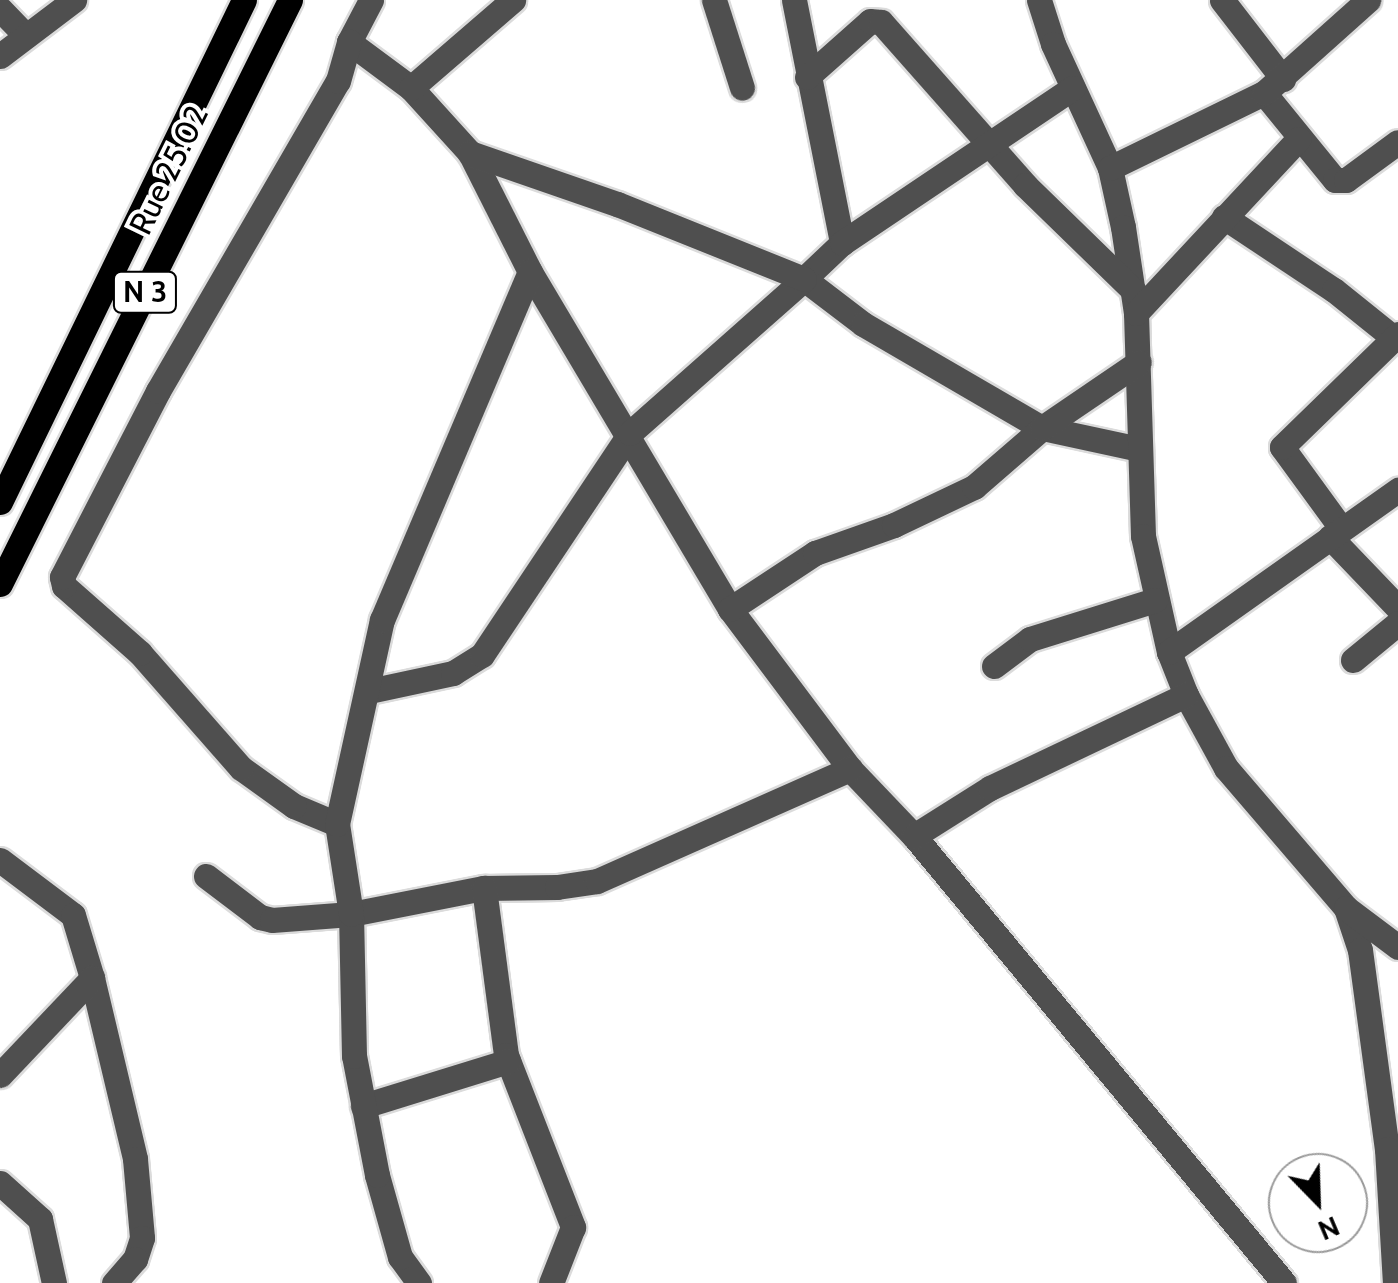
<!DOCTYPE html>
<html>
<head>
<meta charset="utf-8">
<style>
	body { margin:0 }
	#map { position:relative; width:1398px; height:1283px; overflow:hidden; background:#fff; font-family:Cabin,sans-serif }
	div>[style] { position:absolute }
	.roads { filter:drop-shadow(2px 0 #dbdbdb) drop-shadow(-2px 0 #dbdbdb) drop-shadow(0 2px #dbdbdb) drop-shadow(0 -2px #dbdbdb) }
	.minor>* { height:25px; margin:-12.5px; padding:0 12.5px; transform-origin:12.5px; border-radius:12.5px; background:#4f4f4f }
	.major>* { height:25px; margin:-12.5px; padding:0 12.5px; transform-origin:12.5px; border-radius:12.5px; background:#000 }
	span { translate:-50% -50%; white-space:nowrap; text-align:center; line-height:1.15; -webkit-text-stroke:8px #fff; paint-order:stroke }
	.shield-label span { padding:2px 8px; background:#fff; border:2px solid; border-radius:8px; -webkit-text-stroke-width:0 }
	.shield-label { font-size:30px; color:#000; font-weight:700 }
	.street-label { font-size:32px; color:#000 }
	.north { position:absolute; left:1268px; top:1153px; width:100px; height:100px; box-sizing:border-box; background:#fff; border:2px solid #999; border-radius:50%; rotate:157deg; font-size:28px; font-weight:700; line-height:40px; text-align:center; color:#000 }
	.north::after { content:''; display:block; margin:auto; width:35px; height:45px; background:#000; clip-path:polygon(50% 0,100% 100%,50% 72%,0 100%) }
</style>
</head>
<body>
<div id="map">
	<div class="roads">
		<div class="minor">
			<div style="left:371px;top:0;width:47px;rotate:117.6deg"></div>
			<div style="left:349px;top:42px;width:77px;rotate:36.6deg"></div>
			<div style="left:411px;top:88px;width:88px;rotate:47.8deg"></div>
			<div style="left:470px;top:153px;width:133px;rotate:63.2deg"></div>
			<div style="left:530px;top:272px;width:392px;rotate:59.3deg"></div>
			<div style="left:730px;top:609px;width:200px;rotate:53.1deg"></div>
			<div style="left:850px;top:769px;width:93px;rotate:46.3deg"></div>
			<div style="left:914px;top:836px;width:580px;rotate:50.38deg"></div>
			<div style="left:714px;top:0;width:92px;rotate:72.3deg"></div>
			<div style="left:794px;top:0;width:248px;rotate:78.8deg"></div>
			<div style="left:842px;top:243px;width:52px;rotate:136.5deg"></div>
			<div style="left:804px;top:279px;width:74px;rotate:37.3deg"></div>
			<div style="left:863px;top:324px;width:207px;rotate:30.2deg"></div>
			<div style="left:1042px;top:428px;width:99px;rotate:12.2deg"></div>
			<div style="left:1039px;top:0;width:46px;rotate:72.3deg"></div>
			<div style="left:1053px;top:44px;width:136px;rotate:65.3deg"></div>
			<div style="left:1110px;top:168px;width:60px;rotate:77.6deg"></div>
			<div style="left:1123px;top:227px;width:87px;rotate:81.4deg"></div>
			<div style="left:1136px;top:313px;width:223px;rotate:88.2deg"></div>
			<div style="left:1143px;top:536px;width:119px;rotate:77.4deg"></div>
			<div style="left:1169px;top:652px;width:46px;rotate:68.4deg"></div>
			<div style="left:1186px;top:695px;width:83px;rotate:61.3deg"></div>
			<div style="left:1226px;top:768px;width:184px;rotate:49.4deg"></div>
			<div style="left:1346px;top:908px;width:44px;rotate:71.6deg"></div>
			<div style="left:1360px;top:950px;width:201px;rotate:82.3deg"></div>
			<div style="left:1387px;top:1149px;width:134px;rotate:86.6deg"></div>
			<div style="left:1222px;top:0;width:100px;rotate:52.3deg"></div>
			<div style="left:0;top:9px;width:35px;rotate:46deg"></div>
			<div style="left:0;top:56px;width:93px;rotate:-37.1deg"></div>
			<div style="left:807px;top:77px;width:84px;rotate:-41.6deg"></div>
			<div style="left:870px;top:21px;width:11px;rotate:5deg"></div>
			<div style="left:881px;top:22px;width:217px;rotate:48.5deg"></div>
			<div style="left:1025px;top:185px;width:152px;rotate:44.2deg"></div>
			<div style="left:411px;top:88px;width:135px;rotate:-40.8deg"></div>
			<div style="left:1264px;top:93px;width:112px;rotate:50.8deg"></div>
			<div style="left:1335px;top:180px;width:11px"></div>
			<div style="left:1346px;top:180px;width:64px;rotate:-36.2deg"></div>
			<div style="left:1110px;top:168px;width:171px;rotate:-26deg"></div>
			<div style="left:1264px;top:93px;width:140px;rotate:-41.8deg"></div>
			<div style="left:1224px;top:217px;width:132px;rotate:33.6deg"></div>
			<div style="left:1334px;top:290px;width:77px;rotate:38.7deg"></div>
			<div style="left:842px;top:243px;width:278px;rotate:-33.9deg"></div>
			<div style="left:1136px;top:313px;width:238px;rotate:-47deg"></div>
			<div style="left:1341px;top:528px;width:100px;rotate:-126.1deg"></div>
			<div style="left:1282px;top:447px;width:162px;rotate:-44.2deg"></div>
			<div style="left:1330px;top:537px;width:98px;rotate:46.2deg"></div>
			<div style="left:730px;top:609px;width:102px;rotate:-33.4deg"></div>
			<div style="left:815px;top:553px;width:84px;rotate:-19.5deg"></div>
			<div style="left:894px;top:525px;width:89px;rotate:-25.4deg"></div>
			<div style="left:974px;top:487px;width:90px;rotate:-40.9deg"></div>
			<div style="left:1042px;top:428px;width:117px;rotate:-34.2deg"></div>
			<div style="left:1169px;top:652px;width:281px;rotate:-35.3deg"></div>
			<div style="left:1353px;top:660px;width:58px;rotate:-39.4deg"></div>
			<div style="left:994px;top:666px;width:45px;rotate:-36.9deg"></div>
			<div style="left:1030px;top:639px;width:131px;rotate:-17.3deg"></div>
			<div style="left:369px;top:691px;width:86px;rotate:-12.1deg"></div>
			<div style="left:453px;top:673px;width:34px;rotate:-32deg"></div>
			<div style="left:482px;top:655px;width:267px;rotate:-56.3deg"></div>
			<div style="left:630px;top:433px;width:232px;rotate:-41.5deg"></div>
			<div style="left:804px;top:279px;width:201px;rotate:-158.1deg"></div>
			<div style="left:617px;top:204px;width:156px;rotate:-160.9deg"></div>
			<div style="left:337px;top:824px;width:47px;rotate:-157.3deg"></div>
			<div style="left:294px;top:806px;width:65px;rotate:-144.4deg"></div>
			<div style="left:241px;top:768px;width:153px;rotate:-131.3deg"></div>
			<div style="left:140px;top:653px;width:101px;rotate:-138.6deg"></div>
			<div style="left:64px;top:586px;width:9px;rotate:-103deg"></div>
			<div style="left:62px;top:577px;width:209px;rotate:-62.7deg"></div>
			<div style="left:158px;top:391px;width:358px;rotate:-59.9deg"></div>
			<div style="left:338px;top:81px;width:41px;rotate:-74.2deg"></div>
			<div style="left:914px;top:836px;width:90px;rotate:-32.3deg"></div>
			<div style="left:990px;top:788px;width:217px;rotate:-25.4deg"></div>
			<div style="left:0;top:860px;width:91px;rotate:37deg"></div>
			<div style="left:73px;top:915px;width:66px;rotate:73.2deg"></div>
			<div style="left:92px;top:978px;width:186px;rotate:76.6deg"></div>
			<div style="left:135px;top:1159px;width:79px;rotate:84.9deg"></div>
			<div style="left:142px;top:1238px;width:22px;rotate:108deg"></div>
			<div style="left:135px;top:1259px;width:32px;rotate:131deg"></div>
			<div style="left:206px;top:876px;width:68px;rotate:37.2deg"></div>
			<div style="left:260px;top:917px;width:12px;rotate:14deg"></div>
			<div style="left:272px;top:920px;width:79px;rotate:-4.3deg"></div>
			<div style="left:351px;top:914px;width:136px;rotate:-11.1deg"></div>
			<div style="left:484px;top:888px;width:73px;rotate:-0.8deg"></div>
			<div style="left:557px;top:887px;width:40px;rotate:-8.5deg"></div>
			<div style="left:597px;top:881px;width:277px;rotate:-23.9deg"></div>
			<div style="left:484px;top:888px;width:168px;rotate:82.5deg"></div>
			<div style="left:506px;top:1055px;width:185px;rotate:68.7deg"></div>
			<div style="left:573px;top:1227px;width:60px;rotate:111.4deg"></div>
			<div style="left:1346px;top:908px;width:65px;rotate:36.9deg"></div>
			<div style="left:0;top:1075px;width:134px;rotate:-46.5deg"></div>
			<div style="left:363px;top:1106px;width:152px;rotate:-17.2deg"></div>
			<div style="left:0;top:1183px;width:54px;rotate:42deg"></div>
			<div style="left:40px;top:1219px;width:66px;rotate:77.7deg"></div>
			<div style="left:419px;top:1283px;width:32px;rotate:-126deg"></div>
			<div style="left:400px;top:1257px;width:85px;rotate:-105.7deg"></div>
			<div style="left:377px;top:1175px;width:121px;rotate:-100.9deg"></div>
			<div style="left:354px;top:1056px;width:142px;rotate:-91.2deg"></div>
			<div style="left:351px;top:914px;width:91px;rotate:-98.8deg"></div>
			<div style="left:337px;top:824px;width:209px;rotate:-77.6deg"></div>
			<div style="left:382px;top:620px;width:378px;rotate:-67deg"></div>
		</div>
		<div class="major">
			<div style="left:0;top:502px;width:558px;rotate:-64.08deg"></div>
			<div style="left:0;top:584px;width:652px;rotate:-63.59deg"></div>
		</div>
	</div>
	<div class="shield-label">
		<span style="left:145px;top:292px">N 3</span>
	</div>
	<div class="street-label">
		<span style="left:169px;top:170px;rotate:-64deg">Rue 25.02</span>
	</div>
	<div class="north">N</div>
</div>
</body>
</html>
